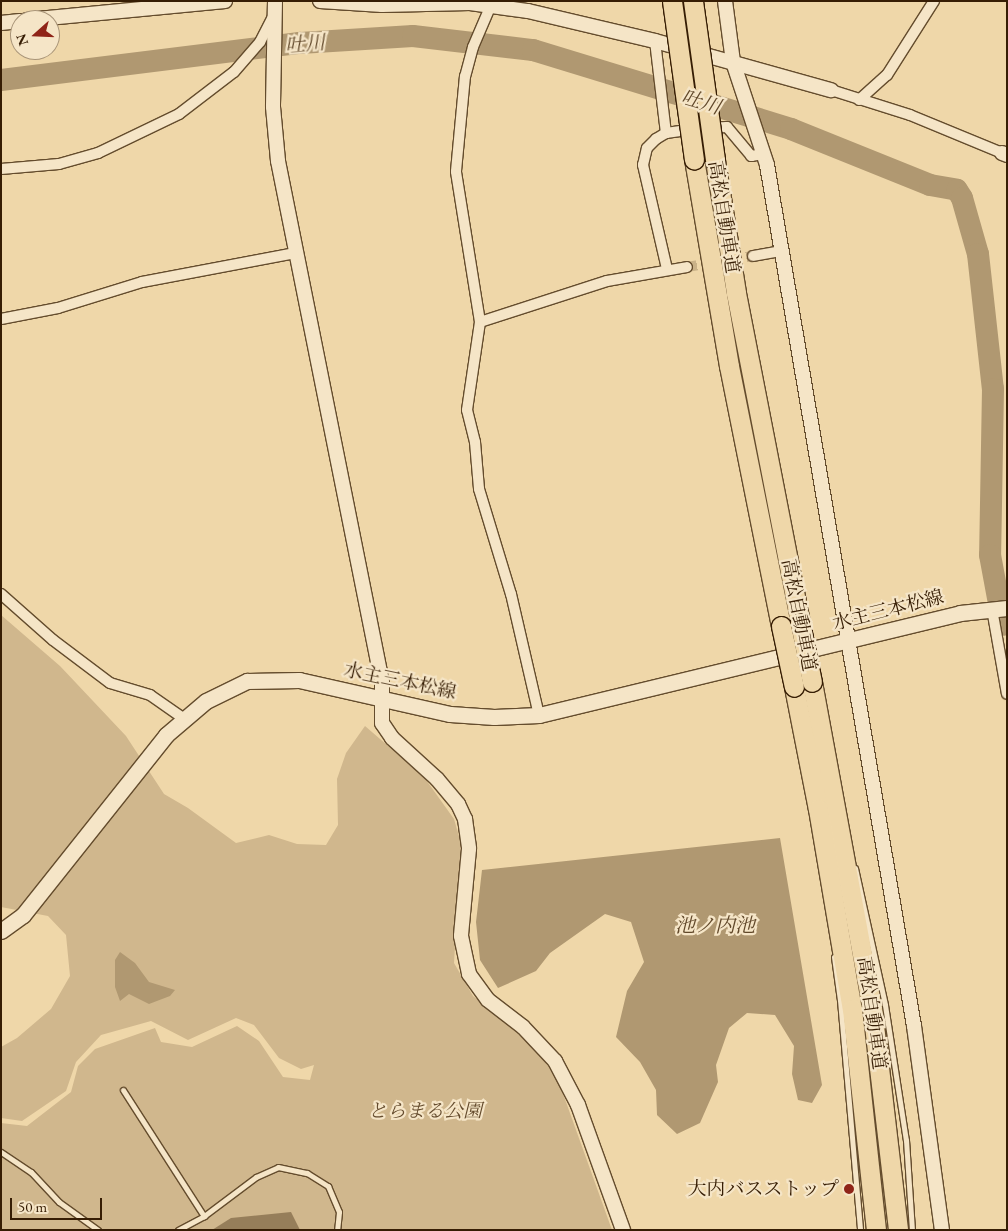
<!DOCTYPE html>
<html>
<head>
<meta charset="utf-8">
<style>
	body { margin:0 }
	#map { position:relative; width:1008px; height:1231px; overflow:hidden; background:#efd7a9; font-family:"EB Garamond","Noto Serif JP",serif }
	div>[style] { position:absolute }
	.green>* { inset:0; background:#d0b78d }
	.water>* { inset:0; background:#b09871 }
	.river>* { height:22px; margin:-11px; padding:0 11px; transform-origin:11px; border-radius:11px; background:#b09871 }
	.building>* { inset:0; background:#967e5a }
	.minor-tunnel>* { height:10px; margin-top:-5px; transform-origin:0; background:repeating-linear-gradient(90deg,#cab288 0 10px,transparent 0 15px) }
	.roads { filter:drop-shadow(1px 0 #644c2d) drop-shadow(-1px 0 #644c2d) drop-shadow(0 1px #644c2d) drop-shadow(0 -1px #644c2d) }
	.service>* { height:5px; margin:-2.5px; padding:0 2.5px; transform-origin:2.5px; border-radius:2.5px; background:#f5e5c7 }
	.minor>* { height:10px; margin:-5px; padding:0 5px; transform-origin:5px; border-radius:5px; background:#f5e5c7 }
	.tertiary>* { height:14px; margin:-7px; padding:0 7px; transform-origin:7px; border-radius:7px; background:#f5e5c7 }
	.secondary>* { height:15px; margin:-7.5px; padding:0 7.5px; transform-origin:7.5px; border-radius:7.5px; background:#f5e5c7 }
	.motorway>* { height:19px; margin:-9.5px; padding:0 9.5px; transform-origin:9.5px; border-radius:9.5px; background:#efd7a9 }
	.bridges { filter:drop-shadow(1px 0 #361d04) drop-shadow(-1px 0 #361d04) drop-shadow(0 1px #361d04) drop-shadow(0 -1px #361d04) }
	.motorway-bridge>* { height:19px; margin:-9.5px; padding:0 9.5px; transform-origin:9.5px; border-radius:9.5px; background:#efd7a9 }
	.dots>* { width:14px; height:14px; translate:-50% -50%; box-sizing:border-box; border:2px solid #f5e5c7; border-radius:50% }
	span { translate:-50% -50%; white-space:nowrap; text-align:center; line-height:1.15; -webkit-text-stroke:4.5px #f5e5c7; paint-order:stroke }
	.street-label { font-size:19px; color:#361d04 }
	.park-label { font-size:19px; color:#644b2d; font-style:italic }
	.poi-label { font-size:19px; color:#361d04 }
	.right { translate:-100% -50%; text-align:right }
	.water-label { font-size:20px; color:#61482a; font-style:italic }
	.frame { position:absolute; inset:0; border:2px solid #361d04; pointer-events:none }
	.north { position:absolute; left:10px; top:10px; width:50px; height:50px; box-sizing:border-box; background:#f5e5c7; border:1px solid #a99579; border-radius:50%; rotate:250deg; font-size:14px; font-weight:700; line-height:20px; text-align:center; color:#361d04 }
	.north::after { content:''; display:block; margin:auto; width:18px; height:22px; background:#8f2418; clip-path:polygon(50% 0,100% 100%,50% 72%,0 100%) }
	.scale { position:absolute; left:10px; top:1198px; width:92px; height:22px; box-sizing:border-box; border:2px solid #361d04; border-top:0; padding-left:6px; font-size:15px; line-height:18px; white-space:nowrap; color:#361d04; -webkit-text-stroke:4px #f5e5c7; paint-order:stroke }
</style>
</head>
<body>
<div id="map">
	<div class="green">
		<div style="clip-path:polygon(1px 615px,60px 666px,126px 736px,164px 794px,188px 808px,236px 843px,269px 835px,297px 844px,326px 845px,338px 825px,337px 779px,346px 753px,365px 726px,424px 777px,454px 819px,461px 843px,454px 963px,473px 996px,529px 1043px,557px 1077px,612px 1230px,1px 1230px,1px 1123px,27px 1126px,71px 1092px,78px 1066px,95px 1049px,155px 1028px,161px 1042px,192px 1047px,237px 1026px,259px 1041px,283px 1077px,310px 1080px,314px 1065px,301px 1069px,279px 1058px,254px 1025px,236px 1018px,188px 1040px,151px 1021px,101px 1035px,76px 1062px,66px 1091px,22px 1121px,1px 1118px,1px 1047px,17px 1038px,51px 1009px,70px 976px,66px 935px,48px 916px,1px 907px)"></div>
	</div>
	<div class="water">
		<div style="clip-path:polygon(780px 838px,822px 1085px,812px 1103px,798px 1100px,792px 1074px,794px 1046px,775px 1015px,747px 1013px,729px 1028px,716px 1065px,718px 1082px,700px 1123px,677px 1134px,657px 1115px,656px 1090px,640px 1062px,616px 1037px,627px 991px,644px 962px,631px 922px,605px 914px,550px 953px,536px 971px,498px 988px,480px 960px,476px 922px,482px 870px)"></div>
		<div style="clip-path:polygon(120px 952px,135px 963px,149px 982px,175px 990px,170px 996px,149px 1004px,129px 994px,120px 1001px,115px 987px,115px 960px)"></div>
	</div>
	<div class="river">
		<div style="left:1px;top:80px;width:301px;rotate:-7.1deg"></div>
		<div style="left:300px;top:43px;width:113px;rotate:-3.5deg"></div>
		<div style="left:413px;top:36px;width:121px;rotate:6.7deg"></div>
		<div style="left:533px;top:50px;width:270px;rotate:17deg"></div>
		<div style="left:791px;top:129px;width:150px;rotate:21.9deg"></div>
		<div style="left:930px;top:185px;width:27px;rotate:10deg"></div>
		<div style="left:957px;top:190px;width:9px;rotate:58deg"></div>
		<div style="left:962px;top:198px;width:58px;rotate:74.1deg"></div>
		<div style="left:978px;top:254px;width:136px;rotate:83.7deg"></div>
		<div style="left:993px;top:389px;width:166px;rotate:91deg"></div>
		<div style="left:990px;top:555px;width:71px;rotate:79.5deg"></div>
	</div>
	<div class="building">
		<div style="clip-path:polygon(291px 1212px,300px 1230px,212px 1230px,231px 1218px)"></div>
	</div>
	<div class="minor-tunnel">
		<div style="left:687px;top:267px;width:67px;rotate:-9.5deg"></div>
	</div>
	<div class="roads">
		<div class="service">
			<div style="left:855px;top:868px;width:140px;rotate:77.6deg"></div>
			<div style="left:885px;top:1005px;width:137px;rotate:81.2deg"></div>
			<div style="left:906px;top:1140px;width:90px;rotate:86.2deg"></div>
			<div style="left:834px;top:957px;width:43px;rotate:82.1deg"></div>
			<div style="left:840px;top:1000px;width:231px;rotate:85deg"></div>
			<div style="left:123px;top:1090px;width:150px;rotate:57.3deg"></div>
			<div style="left:1px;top:1152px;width:36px;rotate:34deg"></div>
			<div style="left:31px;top:1172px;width:41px;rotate:47deg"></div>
			<div style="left:59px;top:1202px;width:48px;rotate:35.7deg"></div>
			<div style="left:178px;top:1230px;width:30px;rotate:-28deg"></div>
			<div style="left:204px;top:1216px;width:65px;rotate:-36.9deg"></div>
			<div style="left:256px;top:1177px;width:24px;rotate:-24deg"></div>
			<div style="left:278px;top:1167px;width:30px;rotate:12deg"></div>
			<div style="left:307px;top:1173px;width:25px;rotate:32deg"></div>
			<div style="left:328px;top:1186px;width:28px;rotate:67deg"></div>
			<div style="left:339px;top:1212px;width:18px;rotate:96deg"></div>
		</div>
		<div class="minor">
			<div style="left:491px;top:5px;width:46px;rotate:113.2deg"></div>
			<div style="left:473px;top:47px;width:30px;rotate:105deg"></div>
			<div style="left:465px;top:76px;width:96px;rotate:95.4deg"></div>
			<div style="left:456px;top:172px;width:152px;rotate:80.9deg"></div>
			<div style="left:480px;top:322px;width:89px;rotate:98.4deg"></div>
			<div style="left:467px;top:410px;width:33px;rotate:76deg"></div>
			<div style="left:475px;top:442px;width:47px;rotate:85.1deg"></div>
			<div style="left:479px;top:489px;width:110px;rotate:73.1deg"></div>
			<div style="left:511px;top:594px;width:124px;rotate:77deg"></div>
			<div style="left:655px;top:41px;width:93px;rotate:83.2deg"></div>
			<div style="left:831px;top:90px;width:83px;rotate:17.6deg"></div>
			<div style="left:910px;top:115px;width:100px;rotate:22.4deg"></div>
			<div style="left:859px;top:100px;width:38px;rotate:-42deg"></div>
			<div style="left:887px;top:75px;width:88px;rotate:-57.6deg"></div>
			<div style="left:707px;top:128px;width:20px;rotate:-3deg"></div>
			<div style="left:727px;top:127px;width:38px;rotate:50deg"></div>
			<div style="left:751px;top:156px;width:12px;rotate:-9deg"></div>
			<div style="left:1px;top:169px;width:58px;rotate:-4.9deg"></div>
			<div style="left:59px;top:164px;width:41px;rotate:-15.8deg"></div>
			<div style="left:98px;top:153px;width:90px;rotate:-25.7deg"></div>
			<div style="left:179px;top:114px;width:69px;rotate:-37.4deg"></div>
			<div style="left:234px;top:72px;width:40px;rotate:-49deg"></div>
			<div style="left:260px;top:42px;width:29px;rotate:-63deg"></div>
			<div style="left:753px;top:256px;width:27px;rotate:-10deg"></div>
			<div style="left:667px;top:269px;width:107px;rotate:-103deg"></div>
			<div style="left:643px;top:165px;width:17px;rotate:-77deg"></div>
			<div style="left:647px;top:148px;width:13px;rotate:-45deg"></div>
			<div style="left:656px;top:139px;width:12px;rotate:-31deg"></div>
			<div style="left:666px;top:133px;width:27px;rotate:-8deg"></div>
			<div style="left:1px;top:319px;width:58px;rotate:-10.9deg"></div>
			<div style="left:58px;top:308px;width:88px;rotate:-17.2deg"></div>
			<div style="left:142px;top:282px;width:156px;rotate:-10.7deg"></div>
			<div style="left:480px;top:322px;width:133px;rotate:-17.9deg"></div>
			<div style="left:607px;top:281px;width:81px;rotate:-9.9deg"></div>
			<div style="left:1px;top:594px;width:69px;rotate:41.5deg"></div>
			<div style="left:53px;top:640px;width:71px;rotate:37deg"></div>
			<div style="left:110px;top:683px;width:42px;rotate:16.7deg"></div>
			<div style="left:150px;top:695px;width:40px;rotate:34.9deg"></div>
			<div style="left:992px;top:609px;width:86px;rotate:80deg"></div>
		</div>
		<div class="tertiary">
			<div style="left:275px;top:1px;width:106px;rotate:91.1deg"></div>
			<div style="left:273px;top:107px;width:54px;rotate:84.7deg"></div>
			<div style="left:278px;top:161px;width:531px;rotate:78.71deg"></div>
			<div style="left:382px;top:682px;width:41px;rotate:90deg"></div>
			<div style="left:382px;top:723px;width:18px;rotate:56deg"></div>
			<div style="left:392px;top:738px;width:61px;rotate:42.3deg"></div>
			<div style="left:437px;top:779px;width:33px;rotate:50deg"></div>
			<div style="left:458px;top:804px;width:17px;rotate:65deg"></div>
			<div style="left:465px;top:819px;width:30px;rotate:82deg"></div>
			<div style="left:469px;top:849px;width:87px;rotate:95.3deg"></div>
			<div style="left:461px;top:936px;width:39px;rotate:78deg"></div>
			<div style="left:469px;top:974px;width:32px;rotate:54deg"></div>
			<div style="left:488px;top:1000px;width:44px;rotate:37.6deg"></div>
			<div style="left:523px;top:1027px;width:47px;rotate:46.7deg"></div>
			<div style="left:555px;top:1061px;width:50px;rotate:62.4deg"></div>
			<div style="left:578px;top:1105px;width:133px;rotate:70.2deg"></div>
			<div style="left:320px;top:1px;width:62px;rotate:3.7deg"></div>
			<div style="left:382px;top:5px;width:88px;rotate:-1.3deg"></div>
			<div style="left:470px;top:3px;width:59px;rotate:7.9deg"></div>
			<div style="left:528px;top:11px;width:130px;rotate:13.3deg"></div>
			<div style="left:655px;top:41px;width:183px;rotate:15.6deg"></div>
			<div style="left:725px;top:1px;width:62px;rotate:82.5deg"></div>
			<div style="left:733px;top:62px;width:108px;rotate:71.7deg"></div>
			<div style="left:767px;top:165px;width:873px;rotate:80.31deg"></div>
			<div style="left:914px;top:1026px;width:206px;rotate:82.2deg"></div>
			<div style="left:27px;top:20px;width:199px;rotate:-5.5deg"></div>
			<div style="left:1px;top:23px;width:19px;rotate:-6deg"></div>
			<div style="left:1002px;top:153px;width:5px;rotate:22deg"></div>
		</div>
		<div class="secondary">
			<div style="left:1px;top:931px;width:27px;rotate:-36deg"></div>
			<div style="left:23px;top:915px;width:230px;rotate:-51.5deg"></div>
			<div style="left:166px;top:735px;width:52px;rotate:-40.4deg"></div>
			<div style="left:206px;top:701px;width:46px;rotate:-26deg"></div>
			<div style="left:247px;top:681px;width:52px;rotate:-1.1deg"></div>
			<div style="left:299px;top:680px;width:155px;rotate:12.7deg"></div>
			<div style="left:450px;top:714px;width:44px;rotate:3.9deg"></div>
			<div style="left:494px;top:717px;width:45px;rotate:-2.5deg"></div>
			<div style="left:539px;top:715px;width:433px;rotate:-13.6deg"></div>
			<div style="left:960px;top:613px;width:47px;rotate:-6.1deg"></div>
		</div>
		<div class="motorway">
			<div style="left:694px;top:159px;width:210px;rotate:80.4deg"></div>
			<div style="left:729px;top:366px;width:265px;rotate:78.7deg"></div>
			<div style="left:715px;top:160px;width:135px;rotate:81deg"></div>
			<div style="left:736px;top:293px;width:336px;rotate:79deg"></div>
			<div style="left:812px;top:682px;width:331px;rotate:79.6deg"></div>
			<div style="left:872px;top:1008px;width:224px;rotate:83.3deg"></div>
			<div style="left:794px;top:687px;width:124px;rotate:78.9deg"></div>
			<div style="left:818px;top:809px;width:203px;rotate:80.4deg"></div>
			<div style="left:852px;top:1009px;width:222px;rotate:83.8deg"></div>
		</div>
	</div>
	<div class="bridges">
		<div class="motorway-bridge">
			<div style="left:672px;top:1px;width:160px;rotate:82.1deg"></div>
			<div style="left:693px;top:1px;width:161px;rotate:82.1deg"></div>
			<div style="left:800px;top:623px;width:60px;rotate:78.5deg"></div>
			<div style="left:781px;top:626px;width:62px;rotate:78deg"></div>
		</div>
	</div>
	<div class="dots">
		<div style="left:849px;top:1189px;background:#8f2418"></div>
	</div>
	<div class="street-label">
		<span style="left:724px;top:217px;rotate:81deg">高松自動車道</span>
		<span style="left:888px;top:610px;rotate:-14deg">水主三本松線</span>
		<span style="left:799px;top:615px;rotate:79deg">高松自動車道</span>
		<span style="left:400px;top:681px;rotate:12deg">水主三本松線</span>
		<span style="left:872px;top:1013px;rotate:82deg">高松自動車道</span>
	</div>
	<div class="park-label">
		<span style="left:425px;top:1111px">とらまる公園</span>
	</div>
	<div class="poi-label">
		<span class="right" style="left:839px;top:1189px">大内バスストップ</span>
	</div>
	<div class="water-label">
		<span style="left:305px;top:44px;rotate:-5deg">吐川</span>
		<span style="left:701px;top:102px;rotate:17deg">吐川</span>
		<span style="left:715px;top:925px">池ノ内池</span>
	</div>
	<div class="frame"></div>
	<div class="north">N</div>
	<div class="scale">50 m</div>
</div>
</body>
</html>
